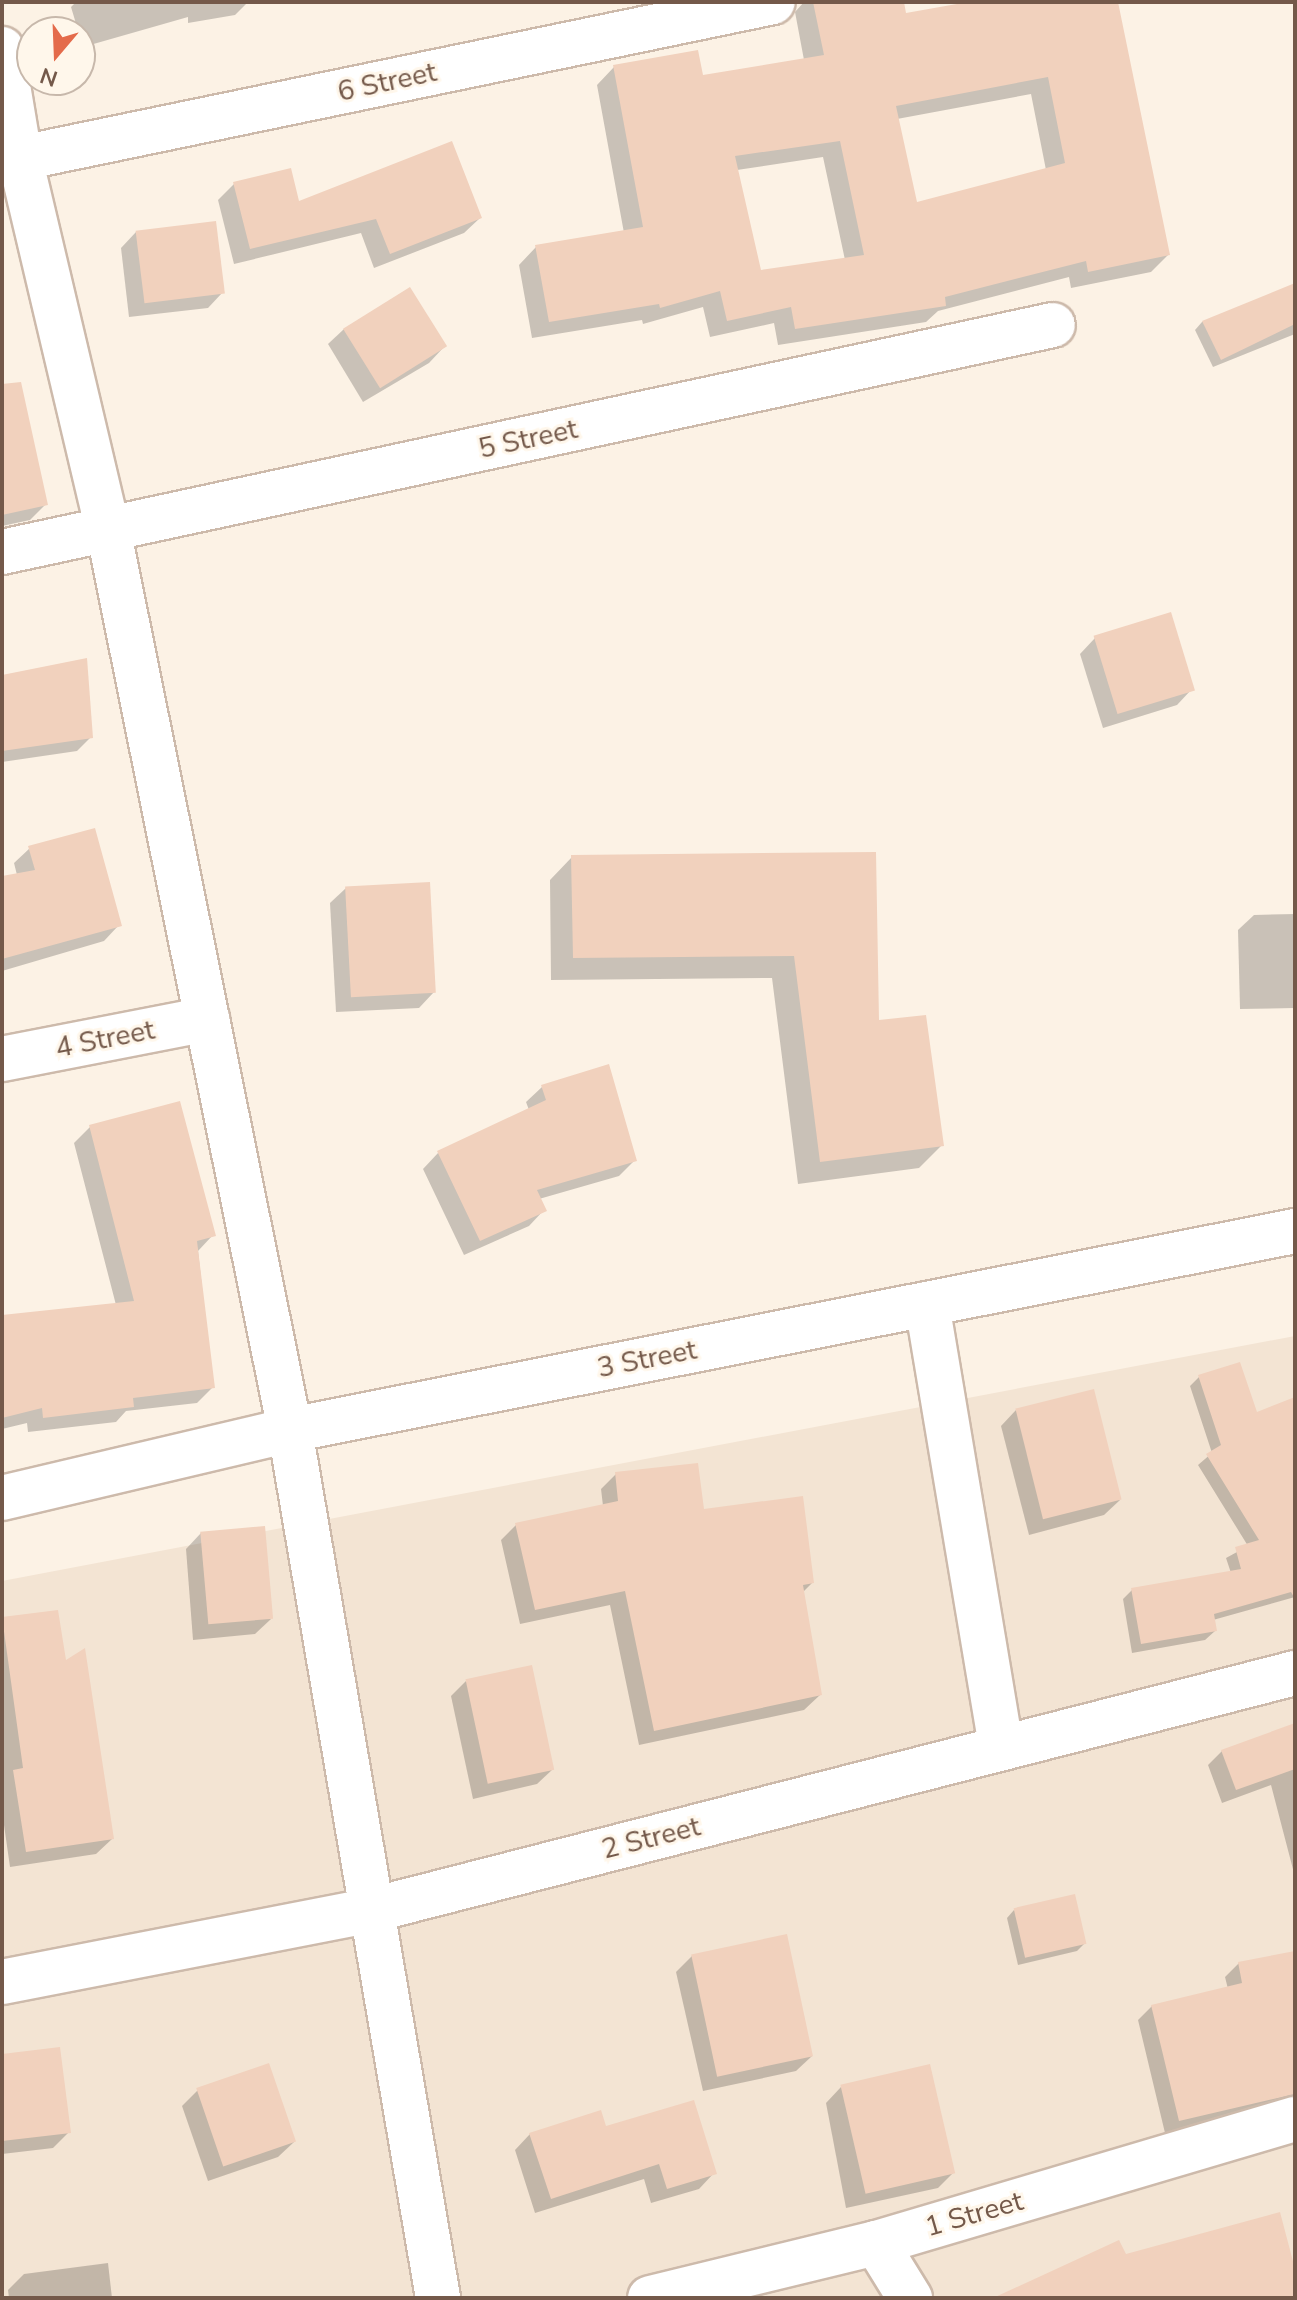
<!DOCTYPE html>
<html>
<head>
<meta charset="utf-8">
<style>
	body { margin:0 }
	#map { position:relative; width:1297px; height:2300px; overflow:hidden; background:#fcf2e5; font-family:"Nunito Sans",sans-serif }
	div>[style] { position:absolute }
	.residential>* { inset:0; background:#f3e4d3 }
	.shadow>* { inset:0; background:#0003 }
	.building>* { inset:0; background:#f1d1bd; transform-origin:0 0 }
	.roads { filter:drop-shadow(2px 0 #cdbaab) drop-shadow(-2px 0 #cdbaab) drop-shadow(0 2px #cdbaab) drop-shadow(0 -2px #cdbaab) }
	.street>* { height:44px; margin:-22px; padding:0 22px; transform-origin:22px; border-radius:22px; background:#fff }
	span { translate:-50% -50%; white-space:nowrap; text-align:center; line-height:1.15; -webkit-text-stroke:6px #fff7eb; paint-order:stroke }
	.street-label { font-size:28px; color:#74594a }
	.frame { position:absolute; inset:0; border:4px solid #74594a; pointer-events:none }
	.north { position:absolute; left:16px; top:16px; width:80px; height:80px; box-sizing:border-box; background:#fff7eb; border:2px solid #c7b8ab; border-radius:50%; rotate:199deg; font-size:22px; font-weight:700; line-height:32px; text-align:center; color:#74594a }
	.north::after { content:''; display:block; margin:auto; width:28px; height:36px; background:#e46b4b; clip-path:polygon(50% 0,100% 100%,50% 72%,0 100%) }
</style>
</head>
<body>
<div id="map">
	<div class="residential">
		<div style="clip-path:polygon(1295px 1336px,1295px 2298px,2px 2298px,2px 1581px)"></div>
	</div>
	<div class="shadow">
		<div style="clip-path:polygon(76px 2px,248px 2px,235px 15px,188px 23px,188px 17px,83px 47px,71px 7px)"></div>
		<div style="clip-path:polygon(evenodd,804px 2px,902px 2px,904px 15px,979px 2px,1115px 2px,1168px 255px,1151px 272px,1071px 288px,1069px 277px,938px 311px,926px 322px,778px 345px,774px 323px,710px 337px,703px 307px,643px 324px,642px 320px,532px 338px,519px 265px,536px 247px,624px 233px,597px 85px,614px 67px,702px 78px,804px 60px,795px 12px,804px 2px,1031px 94px,1046px 170px,916px 204px,897px 119px,1031px 94px,804px 2px,823px 157px,845px 260px,760px 273px,737px 170px,823px 157px)"></div>
		<div style="clip-path:polygon(234px 184px,298px 204px,480px 218px,464px 233px,374px 268px,361px 233px,234px 264px,218px 200px)"></div>
		<div style="clip-path:polygon(136px 232px,223px 292px,208px 308px,129px 317px,121px 248px)"></div>
		<div style="clip-path:polygon(1295px 285px,1295px 334px,1213px 367px,1195px 330px,1202px 322px)"></div>
		<div style="clip-path:polygon(344px 329px,444px 347px,429px 363px,363px 402px,328px 344px)"></div>
		<div style="clip-path:polygon(2px 427px,46px 504px,30px 520px,2px 526px)"></div>
		<div style="clip-path:polygon(1095px 638px,1192px 689px,1177px 705px,1103px 728px,1080px 654px)"></div>
		<div style="clip-path:polygon(2px 677px,91px 737px,77px 751px,2px 762px)"></div>
		<div style="clip-path:polygon(30px 848px,119px 925px,104px 941px,2px 971px,2px 878px,17px 875px,14px 863px)"></div>
		<div style="clip-path:polygon(874px 854px,877px 1023px,941px 1146px,919px 1168px,798px 1184px,772px 978px,551px 980px,550px 880px,572px 857px)"></div>
		<div style="clip-path:polygon(346px 888px,434px 992px,419px 1008px,336px 1012px,330px 903px)"></div>
		<div style="clip-path:polygon(1295px 914px,1295px 1008px,1240px 1009px,1238px 930px,1254px 915px)"></div>
		<div style="clip-path:polygon(542px 1087px,635px 1160px,619px 1176px,539px 1199px,544px 1210px,529px 1226px,464px 1255px,423px 1169px,438px 1153px,529px 1110px,526px 1102px)"></div>
		<div style="clip-path:polygon(90px 1127px,213px 1235px,198px 1251px,213px 1387px,197px 1403px,126px 1411px,116px 1422px,28px 1432px,27px 1423px,2px 1429px,2px 1343px,116px 1305px,74px 1143px)"></div>
		<div style="clip-path:polygon(1199px 1377px,1256px 1415px,1295px 1399px,1295px 1597px,1213px 1620px,1215px 1631px,1205px 1640px,1132px 1653px,1123px 1599px,1132px 1590px,1231px 1573px,1226px 1558px,1248px 1546px,1198px 1465px,1212px 1453px,1190px 1386px)"></div>
		<div style="clip-path:polygon(1016px 1410px,1120px 1500px,1104px 1515px,1029px 1535px,1001px 1426px)"></div>
		<div style="clip-path:polygon(616px 1474px,702px 1512px,812px 1583px,802px 1593px,820px 1695px,804px 1710px,639px 1745px,610px 1605px,520px 1624px,501px 1540px,516px 1525px,603px 1506px,601px 1489px)"></div>
		<div style="clip-path:polygon(201px 1533px,271px 1619px,255px 1634px,193px 1640px,186px 1549px)"></div>
		<div style="clip-path:polygon(57px 1612px,64px 1663px,112px 1839px,96px 1854px,10px 1867px,2px 1811px,2px 1619px)"></div>
		<div style="clip-path:polygon(466px 1681px,553px 1769px,537px 1784px,473px 1799px,451px 1696px)"></div>
		<div style="clip-path:polygon(1295px 1725px,1295px 1877px,1271px 1785px,1222px 1803px,1208px 1765px,1222px 1751px)"></div>
		<div style="clip-path:polygon(1014px 1910px,1085px 1943px,1077px 1951px,1018px 1965px,1007px 1918px)"></div>
		<div style="clip-path:polygon(1295px 1953px,1295px 2114px,1273px 2108px,1165px 2133px,1138px 2020px,1152px 2006px,1228px 1989px,1225px 1977px,1239px 1963px)"></div>
		<div style="clip-path:polygon(692px 1956px,812px 2056px,796px 2071px,703px 2091px,676px 1972px)"></div>
		<div style="clip-path:polygon(2px 2056px,69px 2132px,53px 2148px,2px 2154px)"></div>
		<div style="clip-path:polygon(841px 2087px,953px 2173px,938px 2188px,846px 2208px,826px 2103px)"></div>
		<div style="clip-path:polygon(198px 2090px,294px 2142px,278px 2157px,208px 2181px,182px 2106px)"></div>
		<div style="clip-path:polygon(605px 2128px,714px 2173px,699px 2189px,651px 2203px,644px 2179px,535px 2213px,515px 2150px,530px 2134px)"></div>
		<div style="clip-path:polygon(108px 2263px,112px 2298px,9px 2298px,8px 2290px,24px 2274px)"></div>
	</div>
	<div class="building">
		<div style="clip-path:polygon(evenodd,813px 2px,904px 2px,906px 13px,968px 2px,1118px 2px,1170px 255px,1088px 272px,1086px 261px,945px 297px,946px 306px,795px 329px,791px 307px,727px 321px,720px 291px,660px 308px,659px 304px,549px 322px,535px 245px,643px 227px,613px 65px,698px 50px,703px 75px,824px 55px,813px 2px,1048px 77px,1065px 163px,917px 202px,896px 106px,1048px 77px,813px 2px,840px 141px,864px 255px,761px 270px,735px 156px,840px 141px)"></div>
		<div style="clip-path:polygon(452px 141px,482px 218px,390px 254px,376px 219px,250px 249px,233px 182px,291px 168px,299px 201px)"></div>
		<div style="left:216px;top:221px;width:73px;height:81px;rotate:83deg"></div>
		<div style="clip-path:polygon(1295px 283px,1295px 324px,1221px 360px,1202px 321px)"></div>
		<div style="left:410px;top:287px;width:70px;height:79px;rotate:58deg"></div>
		<div style="clip-path:polygon(21px 382px,48px 505px,2px 515px,2px 384px)"></div>
		<div style="left:1171px;top:612px;width:82px;height:81px;rotate:73deg"></div>
		<div style="clip-path:polygon(87px 658px,93px 738px,2px 751px,2px 675px)"></div>
		<div style="clip-path:polygon(95px 828px,122px 926px,2px 959px,2px 876px,35px 870px,28px 846px)"></div>
		<div style="clip-path:polygon(876px 852px,879px 1020px,926px 1015px,944px 1146px,820px 1162px,794px 956px,573px 958px,571px 855px)"></div>
		<div style="left:430px;top:882px;width:111px;height:85px;rotate:87deg"></div>
		<div style="clip-path:polygon(609px 1064px,637px 1161px,537px 1190px,547px 1211px,480px 1241px,437px 1151px,546px 1100px,541px 1085px)"></div>
		<div style="clip-path:polygon(180px 1101px,216px 1236px,197px 1241px,215px 1388px,133px 1398px,134px 1407px,43px 1418px,42px 1408px,2px 1418px,2px 1315px,134px 1301px,89px 1125px)"></div>
		<div style="clip-path:polygon(1240px 1362px,1257px 1412px,1295px 1397px,1295px 1599px,1291px 1592px,1214px 1614px,1217px 1631px,1141px 1644px,1131px 1588px,1241px 1569px,1235px 1547px,1259px 1540px,1206px 1454px,1221px 1445px,1198px 1375px)"></div>
		<div style="left:1094px;top:1389px;width:114px;height:81px;rotate:76deg"></div>
		<div style="clip-path:polygon(698px 1463px,704px 1509px,803px 1496px,814px 1583px,803px 1585px,822px 1695px,654px 1731px,625px 1591px,535px 1610px,515px 1523px,618px 1501px,615px 1472px)"></div>
		<div style="left:265px;top:1526px;width:93px;height:65px;rotate:85deg"></div>
		<div style="clip-path:polygon(58px 1610px,66px 1660px,85px 1648px,114px 1839px,26px 1852px,13px 1770px,23px 1768px,2px 1617px)"></div>
		<div style="left:532px;top:1665px;width:107px;height:68px;rotate:78deg"></div>
		<div style="clip-path:polygon(1295px 1723px,1295px 1769px,1236px 1790px,1221px 1750px)"></div>
		<div style="left:1075px;top:1894px;width:51px;height:63px;rotate:77deg"></div>
		<div style="left:787px;top:1934px;width:125px;height:98px;rotate:78deg"></div>
		<div style="clip-path:polygon(1295px 1951px,1295px 2094px,1179px 2121px,1151px 2005px,1242px 1983px,1238px 1962px)"></div>
		<div style="clip-path:polygon(60px 2047px,71px 2133px,2px 2141px,2px 2054px)"></div>
		<div style="left:269px;top:2063px;width:83px;height:77px;rotate:71deg"></div>
		<div style="left:930px;top:2064px;width:112px;height:92px;rotate:77deg"></div>
		<div style="clip-path:polygon(694px 2100px,717px 2174px,667px 2189px,659px 2164px,551px 2199px,529px 2133px,601px 2110px,606px 2126px)"></div>
		<div style="clip-path:polygon(1280px 2212px,1295px 2269px,1295px 2298px,993px 2298px,1119px 2240px,1126px 2254px)"></div>
	</div>
	<div class="roads">
		<div class="street">
			<div style="left:2px;top:49px;width:110px;rotate:80.6deg"></div>
			<div style="left:20px;top:158px;width:381px;rotate:76.7deg"></div>
			<div style="left:108px;top:529px;width:919px;rotate:78.58deg"></div>
			<div style="left:290px;top:1430px;width:881px;rotate:80.32deg"></div>
			<div style="left:2px;top:162px;width:787px;rotate:-11.72deg"></div>
			<div style="left:2px;top:552px;width:1075px;rotate:-12.19deg"></div>
			<div style="left:2px;top:1059px;width:209px;rotate:-11deg"></div>
			<div style="left:927px;top:1304px;width:450px;rotate:80.5deg"></div>
			<div style="left:2px;top:1498px;width:296px;rotate:-13.3deg"></div>
			<div style="left:290px;top:1430px;width:1025px;rotate:-11.2deg"></div>
			<div style="left:2px;top:1982px;width:377px;rotate:-11deg"></div>
			<div style="left:372px;top:1910px;width:953px;rotate:-14.4deg"></div>
			<div style="left:876px;top:2243px;width:65px;rotate:58.3deg"></div>
			<div style="left:650px;top:2298px;width:233px;rotate:-13.7deg"></div>
			<div style="left:876px;top:2243px;width:437px;rotate:-16.5deg"></div>
		</div>
	</div>
	<div class="street-label">
		<span style="left:387px;top:82px;rotate:-12deg">6 Street</span>
		<span style="left:528px;top:439px;rotate:-12deg">5 Street</span>
		<span style="left:105px;top:1039px;rotate:-11deg">4 Street</span>
		<span style="left:647px;top:1359px;rotate:-11deg">3 Street</span>
		<span style="left:651px;top:1838px;rotate:-14deg">2 Street</span>
		<span style="left:974px;top:2214px;rotate:-16deg">1 Street</span>
	</div>
	<div class="frame"></div>
	<div class="north">N</div>
</div>
</body>
</html>
